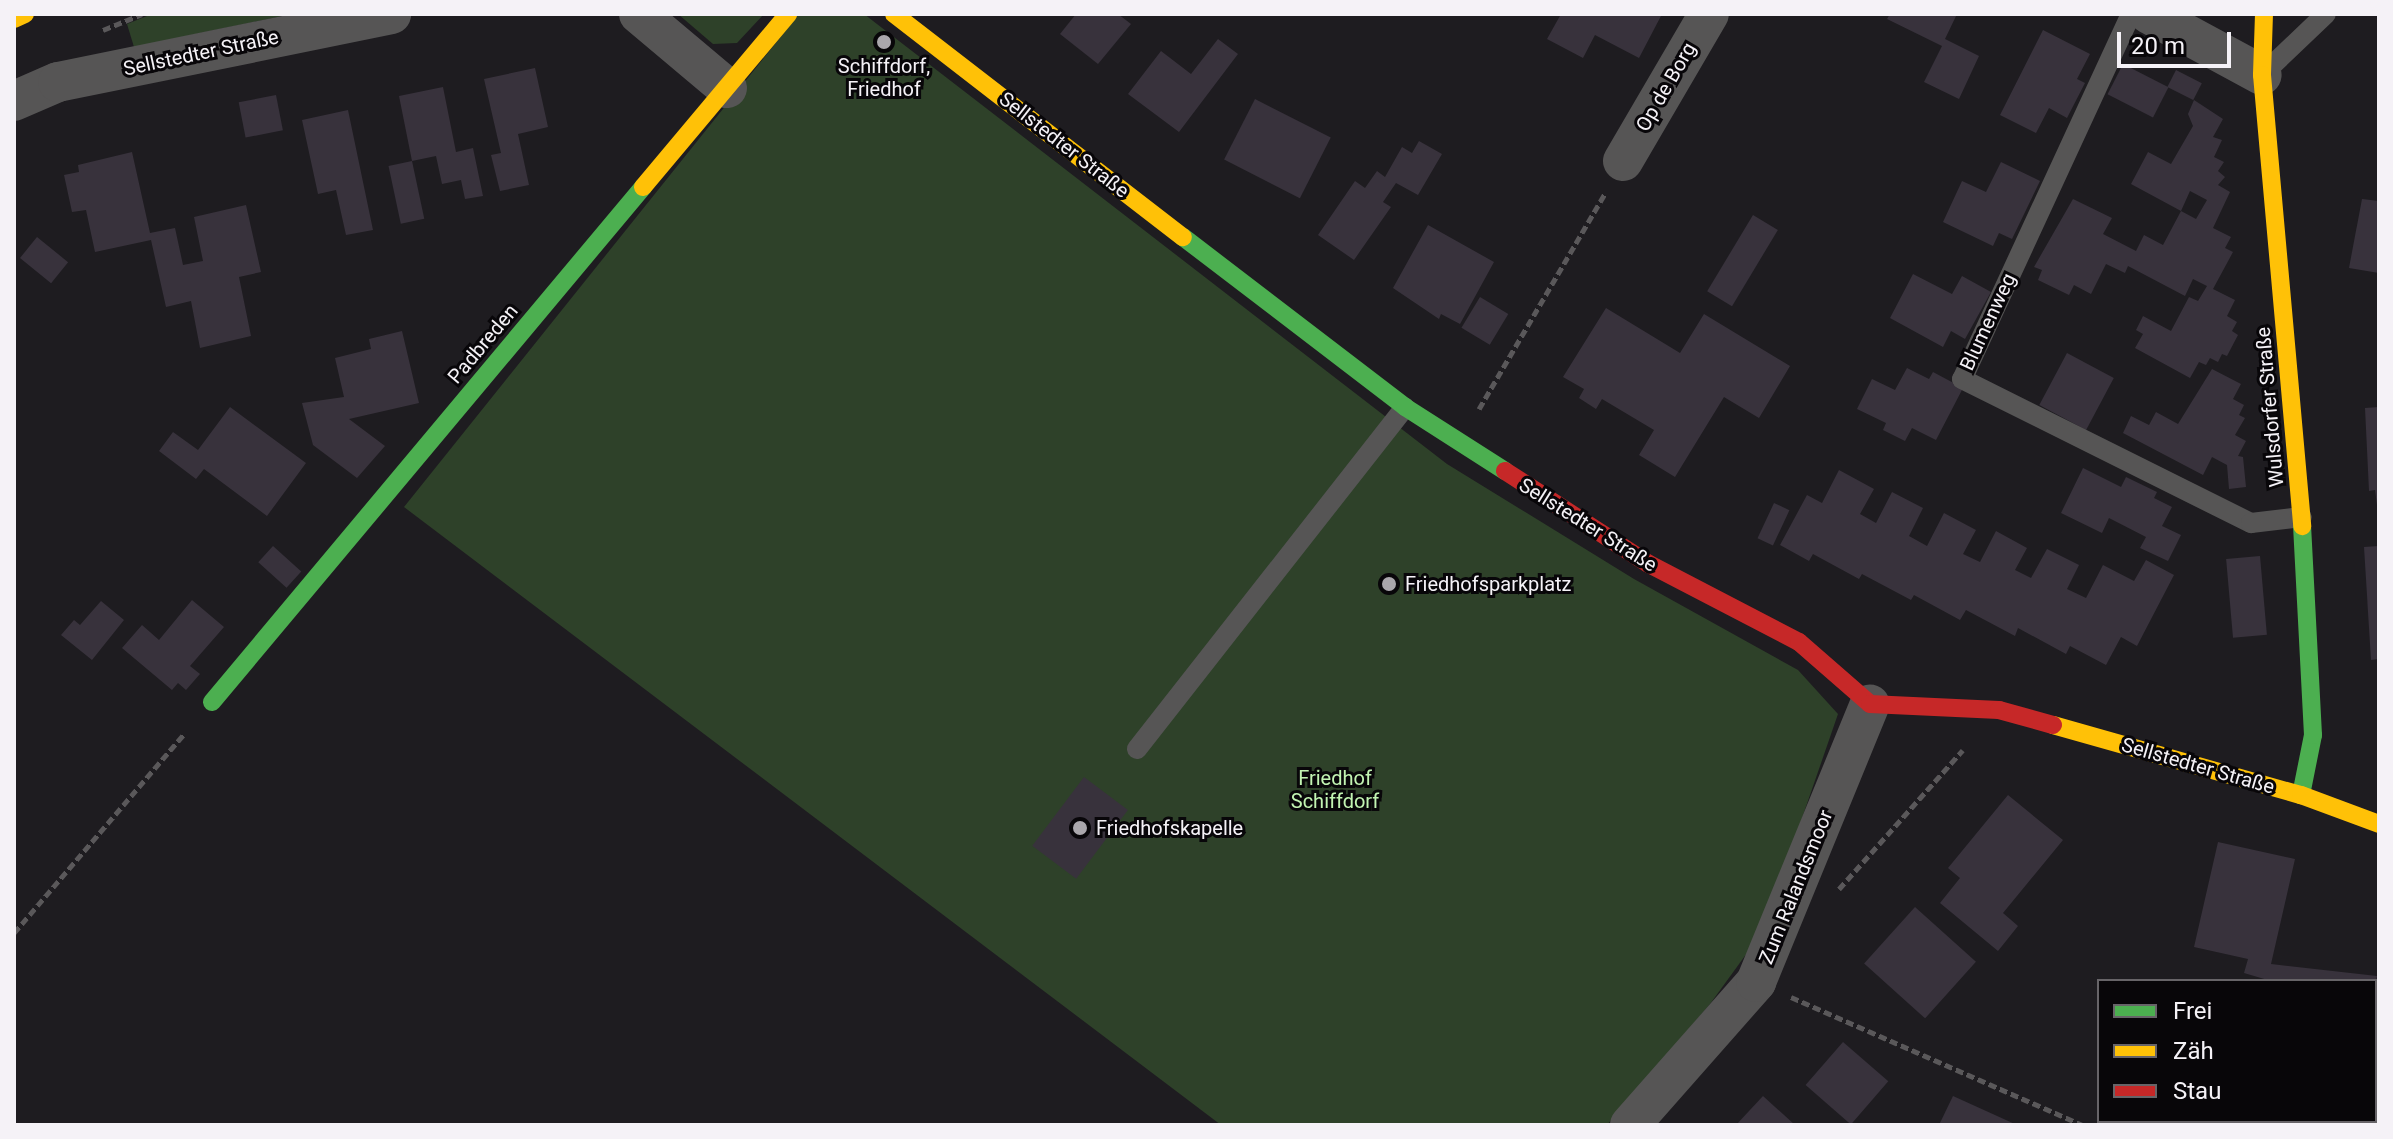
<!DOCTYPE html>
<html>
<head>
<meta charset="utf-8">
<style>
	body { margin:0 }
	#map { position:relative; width:2393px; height:1139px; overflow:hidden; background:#1e1c20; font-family:Roboto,sans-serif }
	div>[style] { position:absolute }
	.green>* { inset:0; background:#2e4129 }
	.building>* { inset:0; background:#38323c; transform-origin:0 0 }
	.path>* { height:5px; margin-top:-2.5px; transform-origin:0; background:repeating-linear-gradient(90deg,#5a585a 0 8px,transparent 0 12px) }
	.lane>* { height:20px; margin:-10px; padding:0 10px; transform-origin:10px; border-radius:10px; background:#565555 }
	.street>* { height:40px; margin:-20px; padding:0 20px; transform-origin:20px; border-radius:20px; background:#565555 }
	.fast>* { height:18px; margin:-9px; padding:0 9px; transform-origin:9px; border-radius:9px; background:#4caf50 }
	.slow>* { height:18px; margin:-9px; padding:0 9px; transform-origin:9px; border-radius:9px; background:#ffc107 }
	.jam>* { height:18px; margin:-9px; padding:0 9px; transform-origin:9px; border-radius:9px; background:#c62828 }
	.dots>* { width:22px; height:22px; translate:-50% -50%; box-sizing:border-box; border:4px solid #080609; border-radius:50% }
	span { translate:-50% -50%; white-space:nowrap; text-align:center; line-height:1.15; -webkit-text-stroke:6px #080609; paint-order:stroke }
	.street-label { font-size:20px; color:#f5f2f7 }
	.poi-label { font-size:20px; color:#f5f2f7 }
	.left { translate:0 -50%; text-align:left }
	.park-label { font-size:20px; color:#c2f4b2 }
	.frame { position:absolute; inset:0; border:16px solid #f5f2f7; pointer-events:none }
	.legend { position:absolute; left:2097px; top:979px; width:280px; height:144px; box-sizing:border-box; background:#080609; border:2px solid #676468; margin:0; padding:10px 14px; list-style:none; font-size:24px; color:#f5f2f7 }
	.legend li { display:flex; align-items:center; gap:16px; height:40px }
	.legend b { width:40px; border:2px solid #676468 }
	.scale { position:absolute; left:2117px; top:32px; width:114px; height:36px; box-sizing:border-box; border:4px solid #f5f2f7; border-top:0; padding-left:10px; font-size:24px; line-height:28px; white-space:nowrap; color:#f5f2f7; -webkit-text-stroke:6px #080609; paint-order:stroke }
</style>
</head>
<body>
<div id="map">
	<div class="green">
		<div style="clip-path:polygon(152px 14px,292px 14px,134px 47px,127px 24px)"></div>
		<div style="clip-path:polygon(678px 14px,764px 14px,737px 43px,713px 44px)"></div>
		<div style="clip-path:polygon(799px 14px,864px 14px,1447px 464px,1634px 579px,1798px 670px,1838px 714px,1763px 931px,1710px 1004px,1607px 1125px,1221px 1125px,404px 507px)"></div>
	</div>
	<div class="building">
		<div style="clip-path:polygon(1076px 14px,1118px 14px,1131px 24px,1098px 64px,1060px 34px)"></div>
		<div style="clip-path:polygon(1561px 14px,1662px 14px,1639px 58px,1595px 35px,1583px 58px,1547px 39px)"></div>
		<div style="clip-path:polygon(1890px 14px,1957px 14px,1945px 39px,1979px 56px,1959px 99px,1924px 82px,1942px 46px,1887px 19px)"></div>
		<div style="clip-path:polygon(2043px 30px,2090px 54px,2077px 79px,2085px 83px,2067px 118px,2049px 108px,2036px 133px,2000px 115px)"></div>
		<div style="clip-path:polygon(1218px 39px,1238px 54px,1179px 132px,1128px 94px,1161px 51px,1191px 74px)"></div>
		<div style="left:2123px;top:64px;width:51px;height:34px;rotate:27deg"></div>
		<div style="clip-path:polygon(535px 68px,548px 127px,518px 134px,529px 185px,500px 191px,491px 155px,501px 153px,484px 79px)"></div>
		<div style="left:2176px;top:70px;width:29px;height:19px;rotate:27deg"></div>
		<div style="clip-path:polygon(443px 87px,456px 152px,473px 148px,483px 196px,465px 199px,461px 180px,442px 184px,436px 156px,412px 161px,399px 96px)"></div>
		<div style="left:276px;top:95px;width:36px;height:38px;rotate:79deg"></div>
		<div style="left:1255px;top:99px;width:85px;height:68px;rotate:27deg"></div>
		<div style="clip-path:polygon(2194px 100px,2223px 119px,2213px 137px,2222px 140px,2214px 157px,2224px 162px,2218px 171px,2225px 177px,2218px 185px,2230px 192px,2213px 228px,2231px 237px,2225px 248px,2233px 252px,2213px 289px,2235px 300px,2227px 316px,2237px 322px,2232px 331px,2238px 335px,2227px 356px,2222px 354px,2218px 362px,2210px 358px,2206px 365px,2199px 362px,2190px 378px,2135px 348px,2143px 334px,2136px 330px,2143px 316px,2171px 331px,2189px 297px,2198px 301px,2207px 286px,2193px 279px,2185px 296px,2128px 266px,2125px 273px,2106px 264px,2091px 294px,2074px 285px,2069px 295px,2038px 280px,2042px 270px,2034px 267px,2073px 199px,2112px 218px,2103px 234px,2136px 251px,2144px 235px,2163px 245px,2181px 211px,2196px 219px,2207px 200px,2190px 191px,2181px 211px,2131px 184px,2148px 152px,2171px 164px,2193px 126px,2188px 114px)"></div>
		<div style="clip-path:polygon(348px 110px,373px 230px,346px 235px,336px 190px,318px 194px,302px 120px)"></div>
		<div style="clip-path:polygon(1419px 141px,1442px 154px,1418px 195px,1396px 183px,1383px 202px,1391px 207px,1354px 260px,1318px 235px,1355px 181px,1365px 188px,1377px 171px,1385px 177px,1402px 147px,1412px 153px)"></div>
		<div style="clip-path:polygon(132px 152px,150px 233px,175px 228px,183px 265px,203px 261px,194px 217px,246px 205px,261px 272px,239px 277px,251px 336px,200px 348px,191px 301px,166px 307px,151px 240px,95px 252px,86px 210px,72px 212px,64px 175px,79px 172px,78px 165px)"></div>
		<div style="left:412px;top:161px;width:59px;height:24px;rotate:78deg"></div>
		<div style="clip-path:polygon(2001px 162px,2040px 181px,2012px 239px,1999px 233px,1993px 246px,1943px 222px,1962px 181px,1986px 192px)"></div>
		<div style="clip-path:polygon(2362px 199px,2379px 201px,2379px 273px,2349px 268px)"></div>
		<div style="left:1753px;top:215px;width:29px;height:89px;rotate:31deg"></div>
		<div style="clip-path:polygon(1428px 225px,1494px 262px,1460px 324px,1441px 314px,1439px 319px,1393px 288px)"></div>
		<div style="left:37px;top:237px;width:40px;height:27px;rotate:39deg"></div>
		<div style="clip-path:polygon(1913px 274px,1952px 294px,1962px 276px,1991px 292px,1965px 339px,1951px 331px,1943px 347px,1890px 318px)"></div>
		<div style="left:1480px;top:297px;width:33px;height:36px;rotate:31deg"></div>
		<div style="clip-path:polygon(1606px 308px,1680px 353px,1704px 314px,1790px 366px,1759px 418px,1724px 397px,1675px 477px,1639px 455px,1654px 430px,1602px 399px,1596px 409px,1579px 398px,1584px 389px,1563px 377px)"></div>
		<div style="clip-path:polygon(402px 331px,419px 403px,349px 419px,385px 446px,357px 478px,313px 445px,302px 403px,344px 397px,335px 358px,371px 349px,369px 339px)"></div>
		<div style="left:2067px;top:353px;width:53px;height:59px;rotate:28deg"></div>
		<div style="clip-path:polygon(1907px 368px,1929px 379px,1933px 372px,1963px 388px,1936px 440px,1912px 428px,1905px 441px,1883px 430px,1886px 423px,1857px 409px,1872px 379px,1895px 390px)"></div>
		<div style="clip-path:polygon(2212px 369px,2241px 384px,2233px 399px,2244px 405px,2239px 415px,2245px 418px,2235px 435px,2246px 441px,2238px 456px,2243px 457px,2246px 487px,2229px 489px,2227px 465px,2212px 457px,2203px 475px,2123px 433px,2131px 416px,2149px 425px,2156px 412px,2178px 424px)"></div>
		<div style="clip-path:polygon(230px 407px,306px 463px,267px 516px,204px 469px,196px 479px,159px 451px,173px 432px,198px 450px)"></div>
		<div style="clip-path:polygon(2379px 407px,2379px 505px,2377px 505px,2375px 490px,2369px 491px,2365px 408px)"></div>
		<div style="clip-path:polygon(2083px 468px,2121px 487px,2126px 477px,2157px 492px,2154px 498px,2172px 507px,2162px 526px,2181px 535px,2168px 561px,2140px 548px,2146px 537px,2109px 518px,2102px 533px,2061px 513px)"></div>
		<div style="clip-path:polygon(1839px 470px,1874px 489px,1860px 514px,1876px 523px,1892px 492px,1923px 508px,1909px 536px,1927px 546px,1944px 513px,1976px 530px,1963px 554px,1980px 562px,1996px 531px,2027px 548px,2015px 570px,2031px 578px,2047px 549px,2079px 565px,2067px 589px,2086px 598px,2103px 565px,2134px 581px,2146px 560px,2174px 575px,2137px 646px,2121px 637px,2106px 665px,2070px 646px,2066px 654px,2018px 628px,2015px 636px,1966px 610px,1960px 620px,1914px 595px,1911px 600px,1862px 574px,1859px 579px,1813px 554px,1809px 561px,1780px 545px,1807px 495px,1822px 503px)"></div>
		<div style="left:1774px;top:503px;width:17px;height:39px;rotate:25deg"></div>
		<div style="left:273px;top:546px;width:38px;height:22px;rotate:42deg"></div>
		<div style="clip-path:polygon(2379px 546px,2379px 659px,2371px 660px,2364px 547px)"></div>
		<div style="left:2260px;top:556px;width:79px;height:34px;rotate:85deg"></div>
		<div style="clip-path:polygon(192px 600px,224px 627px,190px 666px,200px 674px,186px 690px,178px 683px,172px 690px,122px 648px,142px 625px,159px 640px)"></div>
		<div style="clip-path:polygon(101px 601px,124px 620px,92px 660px,61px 635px,74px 620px,80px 625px)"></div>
		<div style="left:1084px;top:777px;width:55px;height:86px;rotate:37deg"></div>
		<div style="clip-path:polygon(2008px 795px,2063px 840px,2003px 913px,2018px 926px,1998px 951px,1940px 903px,1960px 878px,1948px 868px)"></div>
		<div style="clip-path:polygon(2218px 842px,2295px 859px,2271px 964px,2377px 976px,2376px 981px,2271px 981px,2244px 973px,2248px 959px,2194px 947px)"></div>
		<div style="left:1915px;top:907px;width:82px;height:76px;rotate:42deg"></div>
		<div style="left:1843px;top:1042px;width:60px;height:57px;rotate:41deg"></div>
		<div style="clip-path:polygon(1763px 1096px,1795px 1125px,1736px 1125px)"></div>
		<div style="clip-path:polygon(1953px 1096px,2017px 1125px,1939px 1125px)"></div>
		<div style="clip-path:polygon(2291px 1121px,2332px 1121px,2291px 1125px)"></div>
	</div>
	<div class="path">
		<div style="left:103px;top:30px;width:42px;rotate:-22.3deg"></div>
		<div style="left:1479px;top:409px;width:250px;rotate:-59.7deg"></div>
		<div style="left:1839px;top:889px;width:186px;rotate:-48.3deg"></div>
		<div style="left:14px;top:933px;width:263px;rotate:-49.5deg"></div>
		<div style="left:1791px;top:997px;width:319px;rotate:23.7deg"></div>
	</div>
	<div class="lane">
		<div style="left:2131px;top:14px;width:402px;rotate:114.8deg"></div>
		<div style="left:1962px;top:379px;width:323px;rotate:26.5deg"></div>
		<div style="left:2251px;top:523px;width:51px;rotate:-6.7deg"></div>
		<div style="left:2265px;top:72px;width:84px;rotate:-43.6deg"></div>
		<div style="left:1137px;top:749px;width:434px;rotate:-51.9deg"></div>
	</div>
	<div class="street">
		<div style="left:639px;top:14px;width:115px;rotate:40.1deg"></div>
		<div style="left:2149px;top:14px;width:128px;rotate:28.4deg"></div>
		<div style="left:14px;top:101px;width:48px;rotate:-23.4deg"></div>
		<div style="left:58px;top:82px;width:340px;rotate:-11.5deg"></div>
		<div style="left:1623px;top:161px;width:170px;rotate:-59.7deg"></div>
		<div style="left:1630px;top:1125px;width:191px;rotate:-48.6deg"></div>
		<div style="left:1756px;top:982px;width:300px;rotate:-67.7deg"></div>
	</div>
	<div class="fast">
		<div style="left:1183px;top:237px;width:280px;rotate:37.4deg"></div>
		<div style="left:1405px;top:407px;width:119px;rotate:32.6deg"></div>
		<div style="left:212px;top:702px;width:672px;rotate:-50.07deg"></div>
		<div style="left:2301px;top:795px;width:61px;rotate:-78.7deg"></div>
		<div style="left:2313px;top:735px;width:209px;rotate:-93deg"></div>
	</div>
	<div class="slow">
		<div style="left:894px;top:14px;width:365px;rotate:37.7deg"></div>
		<div style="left:2264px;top:14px;width:61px;rotate:91.9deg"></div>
		<div style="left:2262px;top:75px;width:453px;rotate:84.9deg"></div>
		<div style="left:14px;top:19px;width:12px;rotate:-24deg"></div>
		<div style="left:643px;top:187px;width:226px;rotate:-50deg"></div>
		<div style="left:2053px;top:725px;width:258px;rotate:15.8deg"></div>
		<div style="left:2301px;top:795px;width:83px;rotate:20.4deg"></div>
	</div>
	<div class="jam">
		<div style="left:1505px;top:471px;width:171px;rotate:32.9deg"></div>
		<div style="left:1649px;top:564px;width:169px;rotate:27.5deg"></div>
		<div style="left:1799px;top:642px;width:94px;rotate:41.1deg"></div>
		<div style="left:1870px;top:704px;width:129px;rotate:2.7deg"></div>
		<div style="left:1999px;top:710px;width:56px;rotate:15.5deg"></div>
	</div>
	<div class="dots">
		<div style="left:884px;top:42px;background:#aaa7ac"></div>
		<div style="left:1389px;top:584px;background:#aaa7ac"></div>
		<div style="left:1080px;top:828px;background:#aaa7ac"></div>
	</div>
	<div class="street-label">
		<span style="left:201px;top:53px;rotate:-12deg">Sellstedter Straße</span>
		<span style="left:1666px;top:87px;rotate:-60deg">Op de Borg</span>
		<span style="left:1064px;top:145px;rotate:38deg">Sellstedter Straße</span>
		<span style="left:1988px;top:322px;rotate:-65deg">Blumenweg</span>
		<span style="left:483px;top:344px;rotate:-50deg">Padbreden</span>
		<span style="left:2270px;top:407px;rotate:-95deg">Wulsdorfer Straße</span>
		<span style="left:1588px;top:525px;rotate:32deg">Sellstedter Straße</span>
		<span style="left:2198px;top:766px;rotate:16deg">Sellstedter Straße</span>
		<span style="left:1796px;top:887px;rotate:-68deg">Zum Ralandsmoor</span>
	</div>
	<div class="poi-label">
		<span style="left:884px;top:78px">Schiffdorf,<br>Friedhof</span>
		<span class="left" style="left:1405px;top:584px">Friedhofsparkplatz</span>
		<span class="left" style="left:1096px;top:828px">Friedhofskapelle</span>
	</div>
	<div class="park-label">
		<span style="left:1335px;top:790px">Friedhof<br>Schiffdorf</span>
	</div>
	<div class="frame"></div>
	<ul class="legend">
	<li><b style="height:10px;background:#4caf50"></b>Frei</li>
	<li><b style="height:10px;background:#ffc107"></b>Zäh</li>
	<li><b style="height:10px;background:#c62828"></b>Stau</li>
	</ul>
	<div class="scale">20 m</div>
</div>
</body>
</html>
